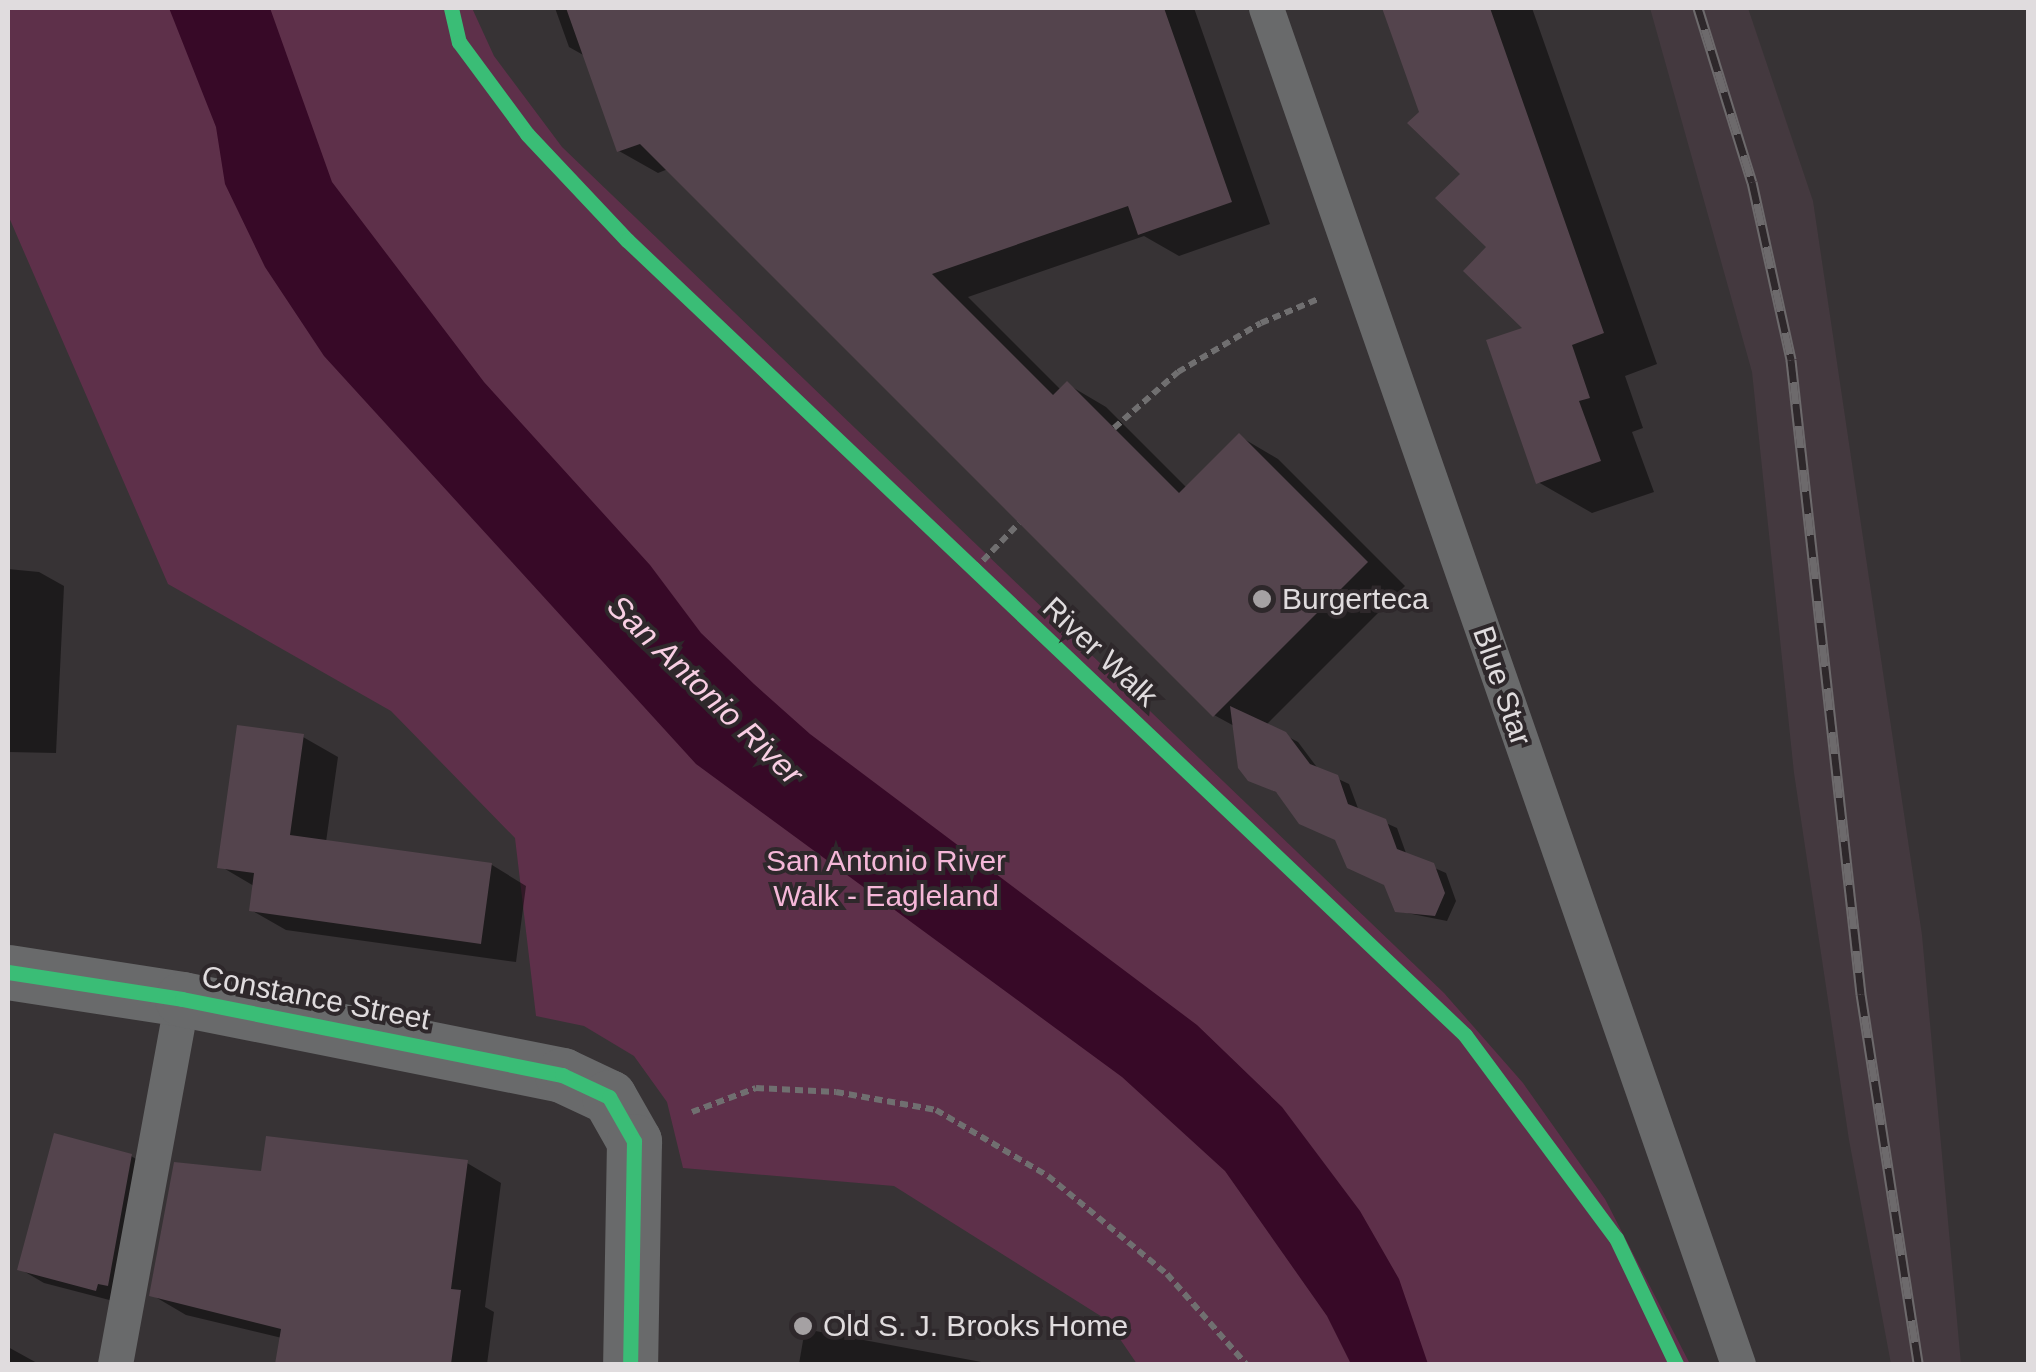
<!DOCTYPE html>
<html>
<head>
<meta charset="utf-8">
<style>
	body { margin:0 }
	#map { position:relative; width:2036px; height:1372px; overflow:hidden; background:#373335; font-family:Arial,sans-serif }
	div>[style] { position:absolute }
	.built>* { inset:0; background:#44393f }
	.green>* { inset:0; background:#5e304a }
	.water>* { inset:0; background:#370927 }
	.shadow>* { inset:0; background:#0007 }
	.building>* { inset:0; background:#54444d }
	.path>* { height:6px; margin-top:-3px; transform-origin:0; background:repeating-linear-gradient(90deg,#706f70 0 8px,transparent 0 13px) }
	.service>* { height:35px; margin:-17.5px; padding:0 17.5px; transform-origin:17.5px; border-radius:17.5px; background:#696a6b }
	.minor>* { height:55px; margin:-27.5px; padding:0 27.5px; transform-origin:27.5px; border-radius:27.5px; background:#696a6b }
	.rail>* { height:11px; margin-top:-5.5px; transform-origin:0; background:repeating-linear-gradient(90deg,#2e282b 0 22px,#6d6a6c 0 44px); box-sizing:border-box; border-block:2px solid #6d6a6c }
	.cycleway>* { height:15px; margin:-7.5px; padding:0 7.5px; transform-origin:7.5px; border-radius:7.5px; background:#3abd76 }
	.dots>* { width:28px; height:28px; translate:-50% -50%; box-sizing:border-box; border:5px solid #2e282b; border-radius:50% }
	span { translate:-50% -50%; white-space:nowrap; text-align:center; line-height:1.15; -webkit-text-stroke:8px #2e282b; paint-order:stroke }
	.poi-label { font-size:30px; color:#e0dcde }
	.left { translate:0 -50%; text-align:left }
	.street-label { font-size:30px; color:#e0dcde }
	.park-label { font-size:30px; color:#f5b7d8 }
	.water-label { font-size:32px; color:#f8cee3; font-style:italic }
	.frame { position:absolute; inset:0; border:10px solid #e0dcde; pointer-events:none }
</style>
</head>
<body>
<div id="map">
	<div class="built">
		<div style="clip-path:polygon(1650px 8px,1748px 8px,1813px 201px,1922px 935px,1961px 1364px,1891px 1364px,1849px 1140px,1794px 773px,1752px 372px)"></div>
	</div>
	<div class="green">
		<div style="clip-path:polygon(8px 8px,472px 8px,494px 56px,562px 147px,1444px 993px,1523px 1083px,1605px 1199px,1690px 1364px,1137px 1364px,1107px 1320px,894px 1186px,683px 1168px,667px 1102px,634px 1056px,584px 1026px,536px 1016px,515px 838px,391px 711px,168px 584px,8px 215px)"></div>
	</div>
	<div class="water">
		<div style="clip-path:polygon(169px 8px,270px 8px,332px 182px,484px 382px,650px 565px,701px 633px,754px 684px,810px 734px,1197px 1025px,1282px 1107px,1360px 1211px,1399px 1279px,1428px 1364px,1351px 1364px,1327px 1316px,1225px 1171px,1122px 1077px,696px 764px,324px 356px,265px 267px,225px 184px,216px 127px)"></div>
	</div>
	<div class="shadow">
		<div style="clip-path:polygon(555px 8px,1194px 8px,1270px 224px,1179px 256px,1144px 236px,968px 297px,1061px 390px,1067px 384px,1106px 407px,1187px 488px,1239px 436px,1278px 459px,1405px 586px,1266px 725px,1298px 742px,1319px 770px,1349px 784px,1359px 811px,1397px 828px,1407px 856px,1446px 873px,1456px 901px,1447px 921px,1397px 911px,1386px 885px,1338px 841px,1280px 794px,1249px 779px,1236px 727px,1214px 715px,668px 169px,658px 173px,619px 151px,585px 56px,569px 47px)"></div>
		<div style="clip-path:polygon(1385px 8px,1532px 8px,1657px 364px,1625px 376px,1643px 428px,1632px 432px,1654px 492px,1592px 513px,1538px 482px,1527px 329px,1463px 174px,1422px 112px)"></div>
		<div style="clip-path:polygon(8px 569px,39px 572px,64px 586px,56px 753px,8px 752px)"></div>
		<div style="clip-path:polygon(303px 737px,338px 757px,326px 842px,492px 865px,526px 886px,516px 962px,286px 930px,251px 910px,254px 886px,220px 866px)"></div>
		<div style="clip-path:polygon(131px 1156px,155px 1170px,121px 1303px,44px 1283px,20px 1269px)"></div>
		<div style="clip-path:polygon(467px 1163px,501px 1183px,485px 1307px,494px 1312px,487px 1364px,278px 1364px,282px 1338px,186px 1315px,152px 1295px,263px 1174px)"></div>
		<div style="clip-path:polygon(805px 1329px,992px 1364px,799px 1364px)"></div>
		<div style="clip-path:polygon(8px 1347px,37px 1363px,36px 1364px,8px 1364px)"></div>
	</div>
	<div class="building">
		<div style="clip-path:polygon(566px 8px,1164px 8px,1232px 202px,1138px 235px,1128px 206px,932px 274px,1053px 395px,1067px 381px,1179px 493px,1239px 433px,1368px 562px,1213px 717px,640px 144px,617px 152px)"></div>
		<div style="clip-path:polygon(1382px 8px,1490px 8px,1604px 333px,1572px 345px,1590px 398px,1579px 401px,1601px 461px,1536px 484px,1486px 340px,1522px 328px,1463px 271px,1486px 247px,1435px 198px,1460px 174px,1407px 123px,1419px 112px)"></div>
		<div style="clip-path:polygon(1230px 706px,1286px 732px,1310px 764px,1338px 775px,1348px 804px,1386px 819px,1397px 849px,1434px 863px,1445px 893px,1435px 916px,1395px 912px,1384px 885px,1347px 868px,1335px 840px,1299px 824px,1276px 792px,1248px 781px,1238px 768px)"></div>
		<div style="clip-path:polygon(237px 725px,304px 734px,290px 835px,492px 863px,481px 944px,249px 911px,254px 873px,217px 868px)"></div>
		<div style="clip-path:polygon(54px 1133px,132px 1154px,108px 1286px,98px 1284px,96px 1291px,17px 1270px)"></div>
		<div style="clip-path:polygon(266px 1136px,468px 1160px,451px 1289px,461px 1290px,451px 1364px,275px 1364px,281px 1329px,149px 1296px,174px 1162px,261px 1171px)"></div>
	</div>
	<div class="path">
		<div style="left:1114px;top:428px;width:85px;rotate:-41.2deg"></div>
		<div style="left:1178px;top:372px;width:96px;rotate:-30.6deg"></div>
		<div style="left:1261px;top:323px;width:62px;rotate:-22.8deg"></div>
		<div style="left:974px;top:570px;width:65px;rotate:-46.2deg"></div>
		<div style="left:692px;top:1112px;width:68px;rotate:-20.6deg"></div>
		<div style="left:756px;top:1088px;width:80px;rotate:2.9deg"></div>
		<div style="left:836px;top:1092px;width:102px;rotate:10.2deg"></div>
		<div style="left:936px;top:1110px;width:130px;rotate:30.5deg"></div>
		<div style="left:1048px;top:1176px;width:154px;rotate:39.5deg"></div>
		<div style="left:1167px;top:1274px;width:120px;rotate:48.7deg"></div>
	</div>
	<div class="service">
		<div style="left:1266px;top:8px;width:1436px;rotate:70.81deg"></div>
		<div style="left:115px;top:1364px;width:371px;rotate:-79.6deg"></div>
	</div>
	<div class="minor">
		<div style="left:8px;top:972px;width:176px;rotate:8.8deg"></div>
		<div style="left:182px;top:999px;width:388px;rotate:11.3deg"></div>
		<div style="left:562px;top:1075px;width:52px;rotate:25.1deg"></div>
		<div style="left:609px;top:1097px;width:51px;rotate:60.4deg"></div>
		<div style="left:634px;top:1141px;width:223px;rotate:91deg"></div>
	</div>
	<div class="rail">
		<div style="left:1698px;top:8px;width:182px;rotate:72.8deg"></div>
		<div style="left:1752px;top:182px;width:182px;rotate:77.6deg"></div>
		<div style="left:1791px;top:360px;width:638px;rotate:83.7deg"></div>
		<div style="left:1861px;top:994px;width:374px;rotate:81.2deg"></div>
	</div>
	<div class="cycleway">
		<div style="left:451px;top:8px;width:35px;rotate:77deg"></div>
		<div style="left:459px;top:42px;width:114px;rotate:53.5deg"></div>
		<div style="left:527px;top:134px;width:146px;rotate:46.7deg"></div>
		<div style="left:627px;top:240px;width:1155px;rotate:43.49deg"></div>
		<div style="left:1465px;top:1035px;width:253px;rotate:53.4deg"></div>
		<div style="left:1616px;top:1238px;width:140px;rotate:64.5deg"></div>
		<div style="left:8px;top:972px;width:176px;rotate:8.8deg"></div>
		<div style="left:182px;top:999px;width:388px;rotate:11.3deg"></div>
		<div style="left:562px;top:1075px;width:52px;rotate:25.1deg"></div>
		<div style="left:609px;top:1097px;width:51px;rotate:60.4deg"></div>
		<div style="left:634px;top:1141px;width:223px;rotate:91deg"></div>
	</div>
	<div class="dots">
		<div style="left:1262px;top:599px;background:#a5a1a3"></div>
		<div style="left:803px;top:1326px;background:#a5a1a3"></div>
	</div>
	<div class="poi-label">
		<span class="left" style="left:1282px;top:599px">Burgerteca</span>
		<span class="left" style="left:823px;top:1326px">Old S. J. Brooks Home</span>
	</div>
	<div class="street-label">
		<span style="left:1100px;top:652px;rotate:43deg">River Walk</span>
		<span style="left:1502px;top:686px;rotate:71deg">Blue Star</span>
		<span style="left:316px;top:998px;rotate:11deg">Constance Street</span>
	</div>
	<div class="park-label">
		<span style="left:886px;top:878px">San Antonio River<br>Walk - Eagleland</span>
	</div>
	<div class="water-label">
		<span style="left:705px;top:690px;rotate:44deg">San Antonio River</span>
	</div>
	<div class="frame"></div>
</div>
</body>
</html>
